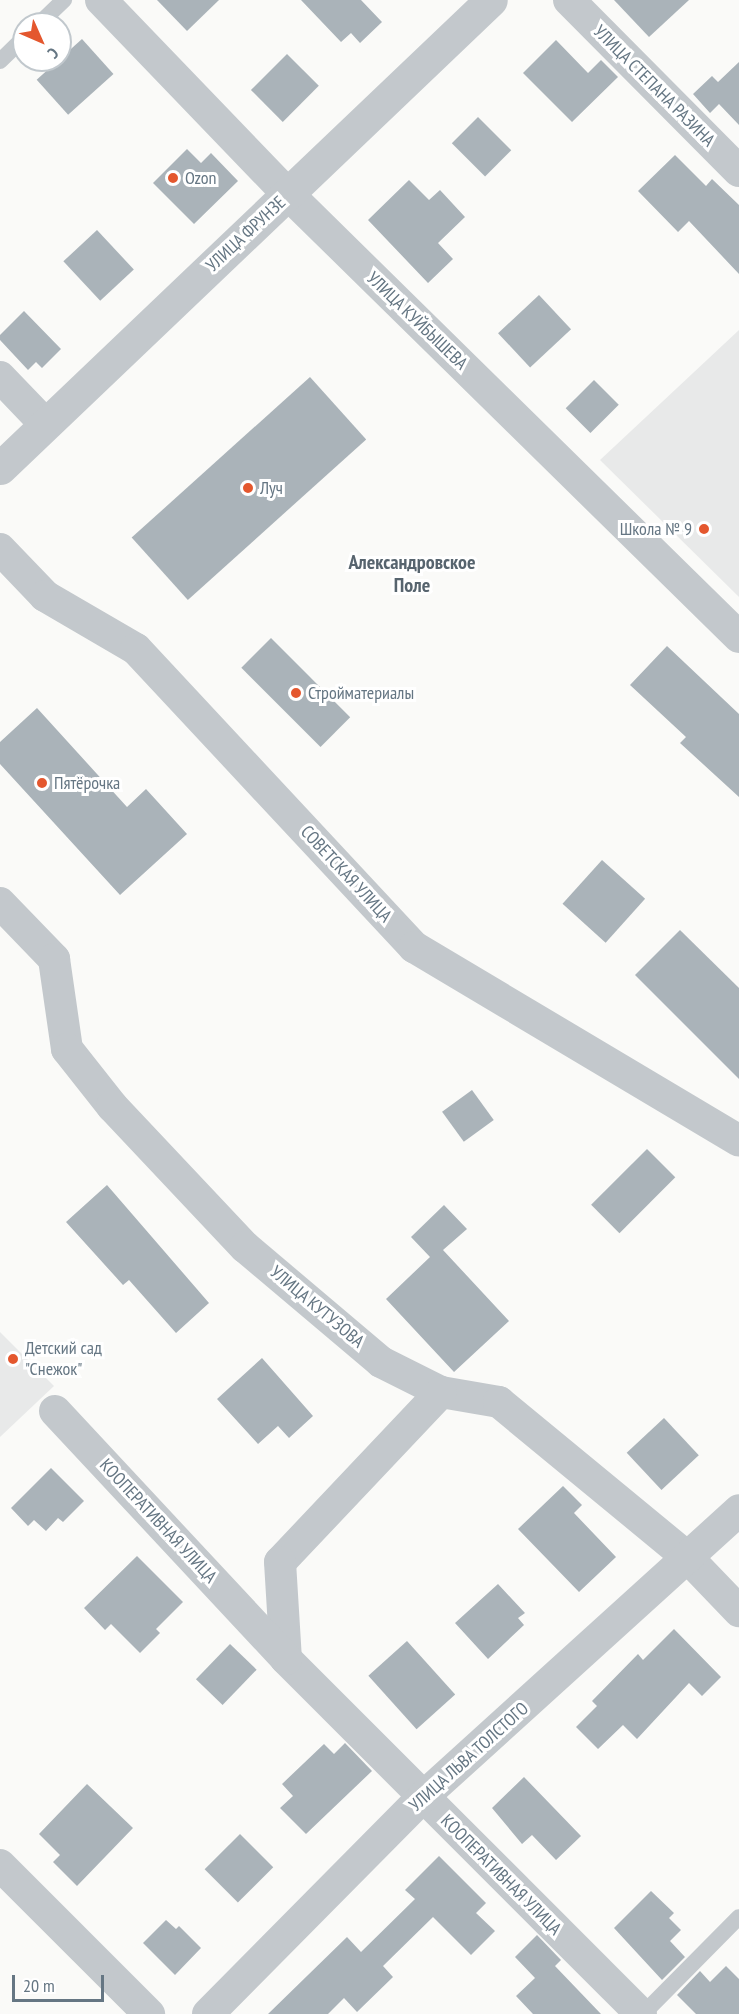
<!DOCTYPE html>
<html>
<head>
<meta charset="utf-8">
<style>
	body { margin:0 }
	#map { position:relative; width:739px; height:2014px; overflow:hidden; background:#fafaf8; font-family:"PT Sans Narrow",sans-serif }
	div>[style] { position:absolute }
	.built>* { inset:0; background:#e8e9e9 }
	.building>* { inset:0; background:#aab3b9; transform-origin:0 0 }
	.service>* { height:16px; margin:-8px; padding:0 8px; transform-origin:8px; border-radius:8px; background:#c3c8cc }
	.minor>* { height:32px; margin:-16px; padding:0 16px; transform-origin:16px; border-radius:16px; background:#c3c8cc }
	.tertiary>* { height:33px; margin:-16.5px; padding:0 16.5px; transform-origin:16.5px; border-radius:16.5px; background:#c3c8cc }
	.dots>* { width:16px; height:16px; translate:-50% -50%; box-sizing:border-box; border:3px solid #fff; border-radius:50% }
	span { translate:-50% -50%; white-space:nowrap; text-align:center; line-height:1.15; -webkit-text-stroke:6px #fff; paint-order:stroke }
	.street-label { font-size:18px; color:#657683 }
	.poi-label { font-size:18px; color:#657683 }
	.left { translate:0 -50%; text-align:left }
	.right { translate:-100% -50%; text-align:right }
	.neighbourhood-label { font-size:20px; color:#57646e; font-weight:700 }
	.north { position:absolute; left:12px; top:12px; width:60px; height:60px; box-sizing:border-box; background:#fff; border:2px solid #c1c8cd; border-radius:50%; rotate:135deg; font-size:16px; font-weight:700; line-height:24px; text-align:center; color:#657683 }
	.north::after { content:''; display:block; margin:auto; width:21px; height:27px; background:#e4572e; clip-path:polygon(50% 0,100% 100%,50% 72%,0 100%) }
	.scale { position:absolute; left:12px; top:1975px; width:92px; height:27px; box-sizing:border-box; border:3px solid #657683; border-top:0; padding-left:8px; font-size:18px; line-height:21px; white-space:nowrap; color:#657683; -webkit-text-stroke:4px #fff; paint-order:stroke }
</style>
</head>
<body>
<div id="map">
	<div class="built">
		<div style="clip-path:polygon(739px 330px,739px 597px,600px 460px)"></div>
		<div style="clip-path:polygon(0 1332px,54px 1386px,0 1437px)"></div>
	</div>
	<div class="building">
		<div style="clip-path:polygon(157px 0,219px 0,187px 31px)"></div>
		<div style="clip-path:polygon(301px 0,361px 0,382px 22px,360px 43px,351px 33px,341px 42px)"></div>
		<div style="clip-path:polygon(614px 0,689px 0,649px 37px)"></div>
		<div style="left:82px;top:39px;width:47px;height:61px;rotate:48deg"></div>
		<div style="clip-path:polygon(556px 40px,588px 73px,601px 60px,618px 77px,572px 122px,523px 73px)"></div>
		<div style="left:287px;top:54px;width:45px;height:51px;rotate:45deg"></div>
		<div style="clip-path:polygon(739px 62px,739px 125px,719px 104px,710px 113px,693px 94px,712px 76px,718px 82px)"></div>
		<div style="left:478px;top:117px;width:47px;height:37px;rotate:45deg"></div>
		<div style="clip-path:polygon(187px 149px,201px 163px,211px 153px,238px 181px,194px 224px,153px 183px)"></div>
		<div style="clip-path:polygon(675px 155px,706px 186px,712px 179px,739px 205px,739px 274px,689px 221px,678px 232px,638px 191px)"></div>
		<div style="clip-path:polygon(409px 180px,429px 200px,440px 190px,465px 217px,438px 243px,453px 259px,428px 283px,368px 220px)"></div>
		<div style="left:97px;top:230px;width:54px;height:46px;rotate:47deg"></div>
		<div style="left:539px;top:295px;width:47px;height:56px;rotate:47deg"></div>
		<div style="clip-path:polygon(24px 311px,61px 349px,42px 368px,36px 362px,28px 370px,0 340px,0 335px)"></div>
		<div style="left:310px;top:377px;width:84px;height:240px;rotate:48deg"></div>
		<div style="left:594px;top:380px;width:35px;height:40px;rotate:45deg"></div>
		<div style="left:271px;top:638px;width:112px;height:42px;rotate:45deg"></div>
		<div style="clip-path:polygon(667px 646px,739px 714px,739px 797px,680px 743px,686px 737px,630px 685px)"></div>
		<div style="clip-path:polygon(37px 708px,127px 807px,146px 789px,187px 834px,120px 895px,0 764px,0 742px)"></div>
		<div style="left:602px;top:860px;width:58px;height:59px;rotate:42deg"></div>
		<div style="clip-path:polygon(680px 930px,739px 988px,739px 1079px,635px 975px)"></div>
		<div style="left:472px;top:1090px;width:37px;height:37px;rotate:54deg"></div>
		<div style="left:647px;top:1149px;width:40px;height:79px;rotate:45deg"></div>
		<div style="clip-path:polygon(107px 1185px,209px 1303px,176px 1333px,129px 1280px,123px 1285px,66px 1222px)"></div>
		<div style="clip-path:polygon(444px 1205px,467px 1229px,443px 1250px,509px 1321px,454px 1372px,386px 1299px,430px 1257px,411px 1237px)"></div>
		<div style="clip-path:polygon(262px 1358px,313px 1416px,289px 1438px,278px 1426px,258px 1444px,217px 1399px)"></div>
		<div style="left:664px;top:1418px;width:51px;height:51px;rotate:47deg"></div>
		<div style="clip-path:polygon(51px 1468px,84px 1501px,63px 1522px,58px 1518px,46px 1531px,34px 1520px,28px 1526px,11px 1508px)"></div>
		<div style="clip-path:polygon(563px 1486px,582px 1505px,574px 1513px,616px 1557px,579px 1592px,518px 1529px)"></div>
		<div style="clip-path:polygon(137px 1556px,183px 1602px,156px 1629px,160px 1633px,140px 1653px,111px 1624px,105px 1630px,84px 1608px)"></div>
		<div style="clip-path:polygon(498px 1584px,525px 1613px,518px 1618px,524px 1625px,488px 1659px,455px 1623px)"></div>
		<div style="clip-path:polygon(674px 1629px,721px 1677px,702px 1696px,689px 1683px,637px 1739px,623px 1725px,598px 1749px,576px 1727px,597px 1706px,592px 1701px,638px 1654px,643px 1660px)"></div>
		<div style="left:407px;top:1641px;width:72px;height:52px;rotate:48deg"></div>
		<div style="left:230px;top:1644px;width:37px;height:49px;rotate:44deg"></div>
		<div style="clip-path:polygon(345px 1743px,372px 1771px,306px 1834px,280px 1808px,293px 1796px,282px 1784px,324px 1744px,334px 1754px)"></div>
		<div style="clip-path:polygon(524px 1777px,581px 1836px,556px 1860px,532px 1835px,522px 1844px,492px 1808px)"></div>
		<div style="clip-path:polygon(87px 1784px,133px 1828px,77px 1886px,53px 1862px,60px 1855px,39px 1834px)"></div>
		<div style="left:240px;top:1834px;width:47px;height:50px;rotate:45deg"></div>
		<div style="clip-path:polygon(439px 1856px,486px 1903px,476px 1913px,495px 1931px,471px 1955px,433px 1917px,383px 1966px,393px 1977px,357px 2012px,344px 1998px,328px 2014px,268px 2014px,347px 1937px,361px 1952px,415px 1899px,405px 1890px)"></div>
		<div style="clip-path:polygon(651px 1891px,674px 1913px,669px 1918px,681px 1930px,670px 1941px,685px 1957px,662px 1980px,614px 1928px)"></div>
		<div style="clip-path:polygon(166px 1920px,176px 1929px,179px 1926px,201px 1948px,175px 1975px,143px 1943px)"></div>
		<div style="clip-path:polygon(537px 1935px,561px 1960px,555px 1966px,601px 2014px,533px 2014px,516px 1996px,535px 1978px,515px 1957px)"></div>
		<div style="clip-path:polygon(726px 1966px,739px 1979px,739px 2014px,696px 2014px,677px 1995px,700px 1971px,710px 1982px)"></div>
	</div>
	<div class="service">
		<div style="left:39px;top:24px;width:35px;rotate:-44deg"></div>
		<div style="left:0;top:61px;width:33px;rotate:-44deg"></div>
		<div style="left:643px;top:2014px;width:136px;rotate:-45.3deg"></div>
	</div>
	<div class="minor">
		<div style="left:101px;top:0;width:269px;rotate:46.1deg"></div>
		<div style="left:288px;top:194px;width:632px;rotate:44.49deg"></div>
		<div style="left:569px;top:0;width:241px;rotate:45.2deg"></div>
		<div style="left:0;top:377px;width:65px;rotate:46.2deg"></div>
		<div style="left:0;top:549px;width:65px;rotate:46.2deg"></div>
		<div style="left:45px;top:596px;width:105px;rotate:30.2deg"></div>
		<div style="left:136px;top:649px;width:408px;rotate:47deg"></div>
		<div style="left:414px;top:947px;width:378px;rotate:30.8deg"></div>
		<div style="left:0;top:903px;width:78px;rotate:46deg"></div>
		<div style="left:54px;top:959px;width:91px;rotate:81.8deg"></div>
		<div style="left:67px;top:1049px;width:73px;rotate:51.7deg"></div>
		<div style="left:112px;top:1106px;width:194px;rotate:46.7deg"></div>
		<div style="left:245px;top:1247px;width:178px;rotate:40.2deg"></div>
		<div style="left:381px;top:1362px;width:67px;rotate:26.6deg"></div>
		<div style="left:441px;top:1392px;width:59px;rotate:9.8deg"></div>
		<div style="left:499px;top:1402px;width:245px;rotate:39.5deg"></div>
		<div style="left:688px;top:1558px;width:74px;rotate:46.1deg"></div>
		<div style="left:441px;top:1392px;width:234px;rotate:133.4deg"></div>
		<div style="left:280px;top:1562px;width:97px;rotate:86.5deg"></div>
		<div style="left:286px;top:1659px;width:502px;rotate:45deg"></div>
		<div style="left:55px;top:1411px;width:339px;rotate:47deg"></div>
		<div style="left:0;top:1865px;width:211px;rotate:45deg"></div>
		<div style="left:208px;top:2014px;width:305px;rotate:-45.3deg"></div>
		<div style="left:423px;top:1797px;width:427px;rotate:-42.2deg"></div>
	</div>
	<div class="tertiary">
		<div style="left:0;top:468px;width:678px;rotate:-43.63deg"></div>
	</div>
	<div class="dots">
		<div style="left:173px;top:178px;background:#e4572e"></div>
		<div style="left:248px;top:488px;background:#e4572e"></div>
		<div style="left:704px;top:529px;background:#e4572e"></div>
		<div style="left:296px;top:693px;background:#e4572e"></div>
		<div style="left:42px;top:783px;background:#e4572e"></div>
		<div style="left:13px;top:1359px;background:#e4572e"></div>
	</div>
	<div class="street-label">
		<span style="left:654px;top:86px;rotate:45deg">УЛИЦА СТЕПАНА РАЗИНА</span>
		<span style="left:246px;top:234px;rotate:-43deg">УЛИЦА ФРУНЗЕ</span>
		<span style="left:417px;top:321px;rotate:44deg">УЛИЦА КУЙБЫШЕВА</span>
		<span style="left:346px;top:874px;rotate:47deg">СОВЕТСКАЯ УЛИЦА</span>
		<span style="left:317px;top:1307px;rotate:40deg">УЛИЦА КУТУЗОВА</span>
		<span style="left:158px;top:1521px;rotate:47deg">КООПЕРАТИВНАЯ УЛИЦА</span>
		<span style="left:469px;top:1757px;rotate:-42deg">УЛИЦА ЛЬВА ТОЛСТОГО</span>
		<span style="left:501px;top:1875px;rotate:45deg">КООПЕРАТИВНАЯ УЛИЦА</span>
	</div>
	<div class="poi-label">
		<span class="left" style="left:185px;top:178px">Ozon</span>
		<span class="left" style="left:260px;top:488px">Луч</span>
		<span class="right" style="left:692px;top:529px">Школа № 9</span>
		<span class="left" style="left:308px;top:693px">Стройматериалы</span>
		<span class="left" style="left:54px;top:783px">Пятёрочка</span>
		<span class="left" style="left:25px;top:1359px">Детский сад<br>"Снежок"</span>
	</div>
	<div class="neighbourhood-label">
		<span style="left:412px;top:574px">Александровское<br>Поле</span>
	</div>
	<div class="north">С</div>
	<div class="scale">20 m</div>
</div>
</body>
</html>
